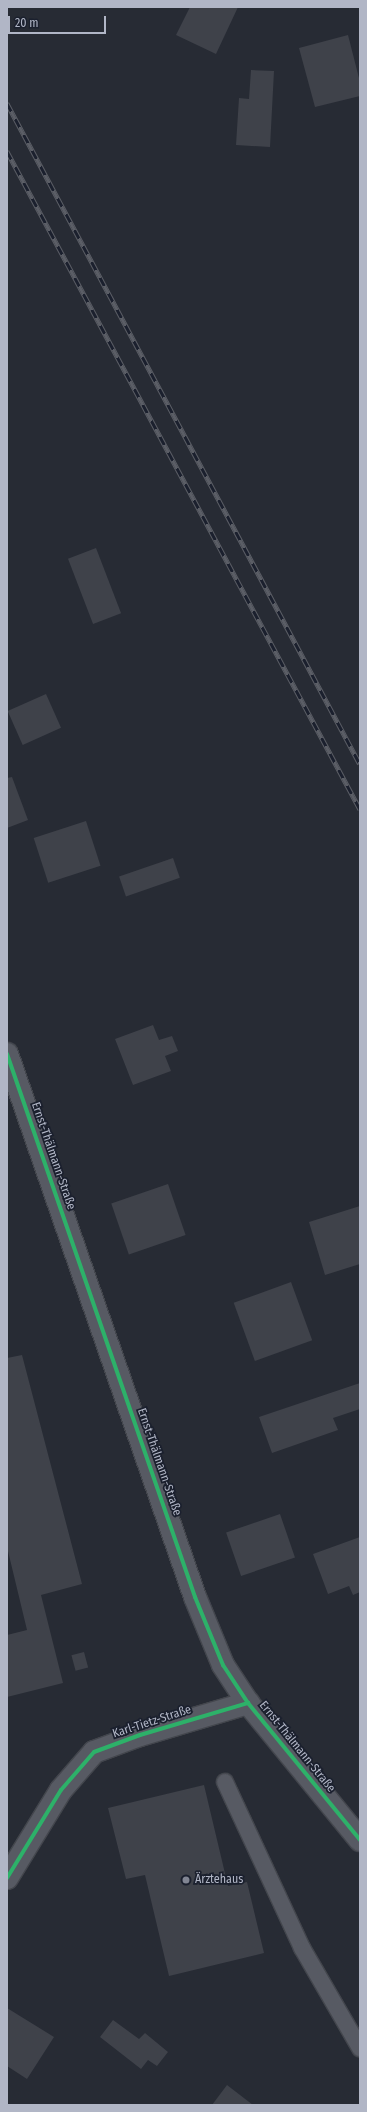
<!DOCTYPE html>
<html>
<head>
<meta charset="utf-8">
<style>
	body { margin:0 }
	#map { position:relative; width:367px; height:2112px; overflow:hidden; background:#272b34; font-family:"Fira Sans Condensed",sans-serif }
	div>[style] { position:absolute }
	.building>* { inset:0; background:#3f424a; transform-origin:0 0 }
	.roads { filter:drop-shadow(1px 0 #43464d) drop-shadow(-1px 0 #43464d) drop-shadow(0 1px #43464d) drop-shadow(0 -1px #43464d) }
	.service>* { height:16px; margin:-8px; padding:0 8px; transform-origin:8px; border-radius:8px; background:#575a63 }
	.minor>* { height:22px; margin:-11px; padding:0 11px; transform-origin:11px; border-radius:11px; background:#575a63 }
	.rail>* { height:4.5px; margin-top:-2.25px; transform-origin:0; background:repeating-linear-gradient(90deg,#1b202e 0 9px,#5b5e66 0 18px); box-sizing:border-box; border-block:1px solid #5b5e66 }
	.cycleway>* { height:4px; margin:-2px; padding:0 2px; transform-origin:2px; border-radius:2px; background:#2db169 }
	.dots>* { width:11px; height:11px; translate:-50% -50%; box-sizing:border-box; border:2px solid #1b202e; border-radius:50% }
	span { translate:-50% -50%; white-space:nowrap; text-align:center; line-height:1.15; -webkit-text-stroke:3.5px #1b202e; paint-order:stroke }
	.street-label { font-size:12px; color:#b1b6c6 }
	.poi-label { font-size:12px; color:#b1b6c6 }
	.left { translate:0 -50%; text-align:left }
	.frame { position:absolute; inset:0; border:8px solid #b1b6c6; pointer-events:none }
	.scale { position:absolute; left:8px; top:16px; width:98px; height:18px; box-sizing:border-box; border:2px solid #b1b6c6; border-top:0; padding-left:5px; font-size:12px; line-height:14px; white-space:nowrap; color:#b1b6c6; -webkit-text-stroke:3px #1b202e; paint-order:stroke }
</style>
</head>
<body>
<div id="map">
	<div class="building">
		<div style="clip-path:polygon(190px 7px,238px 7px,216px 54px,176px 35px)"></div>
		<div style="clip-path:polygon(348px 35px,360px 82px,360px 96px,315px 107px,299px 48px)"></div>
		<div style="clip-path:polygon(251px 70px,274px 71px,270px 147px,236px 145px,239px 98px,249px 99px)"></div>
		<div style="left:96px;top:548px;width:70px;height:30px;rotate:69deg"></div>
		<div style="left:46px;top:694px;width:37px;height:42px;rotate:66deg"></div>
		<div style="clip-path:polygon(12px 777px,28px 820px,7px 828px,7px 778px)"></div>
		<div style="left:86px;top:821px;width:47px;height:55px;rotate:72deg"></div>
		<div style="left:173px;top:858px;width:21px;height:57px;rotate:71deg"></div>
		<div style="clip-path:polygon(153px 1025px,159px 1040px,172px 1036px,178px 1051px,165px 1056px,171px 1071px,133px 1085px,115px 1039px)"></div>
		<div style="left:168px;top:1184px;width:54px;height:60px;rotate:71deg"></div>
		<div style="clip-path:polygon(360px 1206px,360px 1264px,325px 1275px,309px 1222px)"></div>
		<div style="left:291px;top:1282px;width:62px;height:61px;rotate:70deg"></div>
		<div style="clip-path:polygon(22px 1355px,82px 1584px,41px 1595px,63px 1683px,7px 1697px,7px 1635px,27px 1630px,7px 1547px,7px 1358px)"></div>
		<div style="clip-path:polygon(360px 1383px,360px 1409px,333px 1418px,338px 1430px,272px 1453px,259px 1417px)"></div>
		<div style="left:280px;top:1514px;width:46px;height:57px;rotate:71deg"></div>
		<div style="clip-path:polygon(360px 1537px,360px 1592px,353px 1595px,349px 1586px,328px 1594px,313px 1554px)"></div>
		<div style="left:84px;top:1652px;width:16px;height:13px;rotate:75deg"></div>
		<div style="clip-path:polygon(204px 1785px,228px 1886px,247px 1882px,264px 1953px,169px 1976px,145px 1875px,126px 1879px,108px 1808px)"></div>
		<div style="clip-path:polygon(7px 2008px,54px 2037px,27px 2079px,7px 2066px)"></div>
		<div style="clip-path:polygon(113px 2020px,139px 2039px,145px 2033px,168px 2052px,157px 2066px,148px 2060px,141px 2069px,100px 2037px)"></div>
		<div style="clip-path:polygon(227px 2085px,253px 2105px,212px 2105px)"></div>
	</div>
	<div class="roads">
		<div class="service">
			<div style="left:225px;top:1782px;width:183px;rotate:65.1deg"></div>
			<div style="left:302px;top:1948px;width:116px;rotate:59.9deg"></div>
		</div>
		<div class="minor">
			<div style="left:7px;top:1054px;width:575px;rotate:70.9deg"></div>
			<div style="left:195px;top:1597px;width:74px;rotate:67.6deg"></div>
			<div style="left:223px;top:1665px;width:45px;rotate:56.7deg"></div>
			<div style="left:248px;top:1703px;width:177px;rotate:50.7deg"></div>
			<div style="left:7px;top:1878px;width:103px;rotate:-58.5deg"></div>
			<div style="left:61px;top:1790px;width:50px;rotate:-49deg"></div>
			<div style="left:94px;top:1752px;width:49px;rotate:-20.3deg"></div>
			<div style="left:140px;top:1735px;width:113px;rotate:-16.5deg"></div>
		</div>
	</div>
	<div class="rail">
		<div style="left:7px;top:103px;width:749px;rotate:61.9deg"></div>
		<div style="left:7px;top:151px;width:747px;rotate:61.79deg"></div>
	</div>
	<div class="cycleway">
		<div style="left:7px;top:1054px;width:575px;rotate:70.9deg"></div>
		<div style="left:195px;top:1597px;width:74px;rotate:67.6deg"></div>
		<div style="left:223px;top:1665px;width:45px;rotate:56.7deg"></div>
		<div style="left:248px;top:1703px;width:177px;rotate:50.7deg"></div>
		<div style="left:7px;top:1878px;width:103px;rotate:-58.5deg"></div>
		<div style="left:61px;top:1790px;width:50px;rotate:-49deg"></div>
		<div style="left:94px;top:1752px;width:49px;rotate:-20.3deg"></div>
		<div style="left:140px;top:1735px;width:113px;rotate:-16.5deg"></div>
	</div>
	<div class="dots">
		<div style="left:186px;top:1880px;background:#818593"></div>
	</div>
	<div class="street-label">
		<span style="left:53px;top:1156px;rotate:71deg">Ernst-Thälmann-Straße</span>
		<span style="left:159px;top:1462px;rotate:71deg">Ernst-Thälmann-Straße</span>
		<span style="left:152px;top:1722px;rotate:-18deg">Karl-Tietz-Straße</span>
		<span style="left:297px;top:1747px;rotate:51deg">Ernst-Thälmann-Straße</span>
	</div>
	<div class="poi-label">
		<span class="left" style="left:195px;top:1880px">Ärztehaus</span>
	</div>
	<div class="frame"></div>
	<div class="scale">20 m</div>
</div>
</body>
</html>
